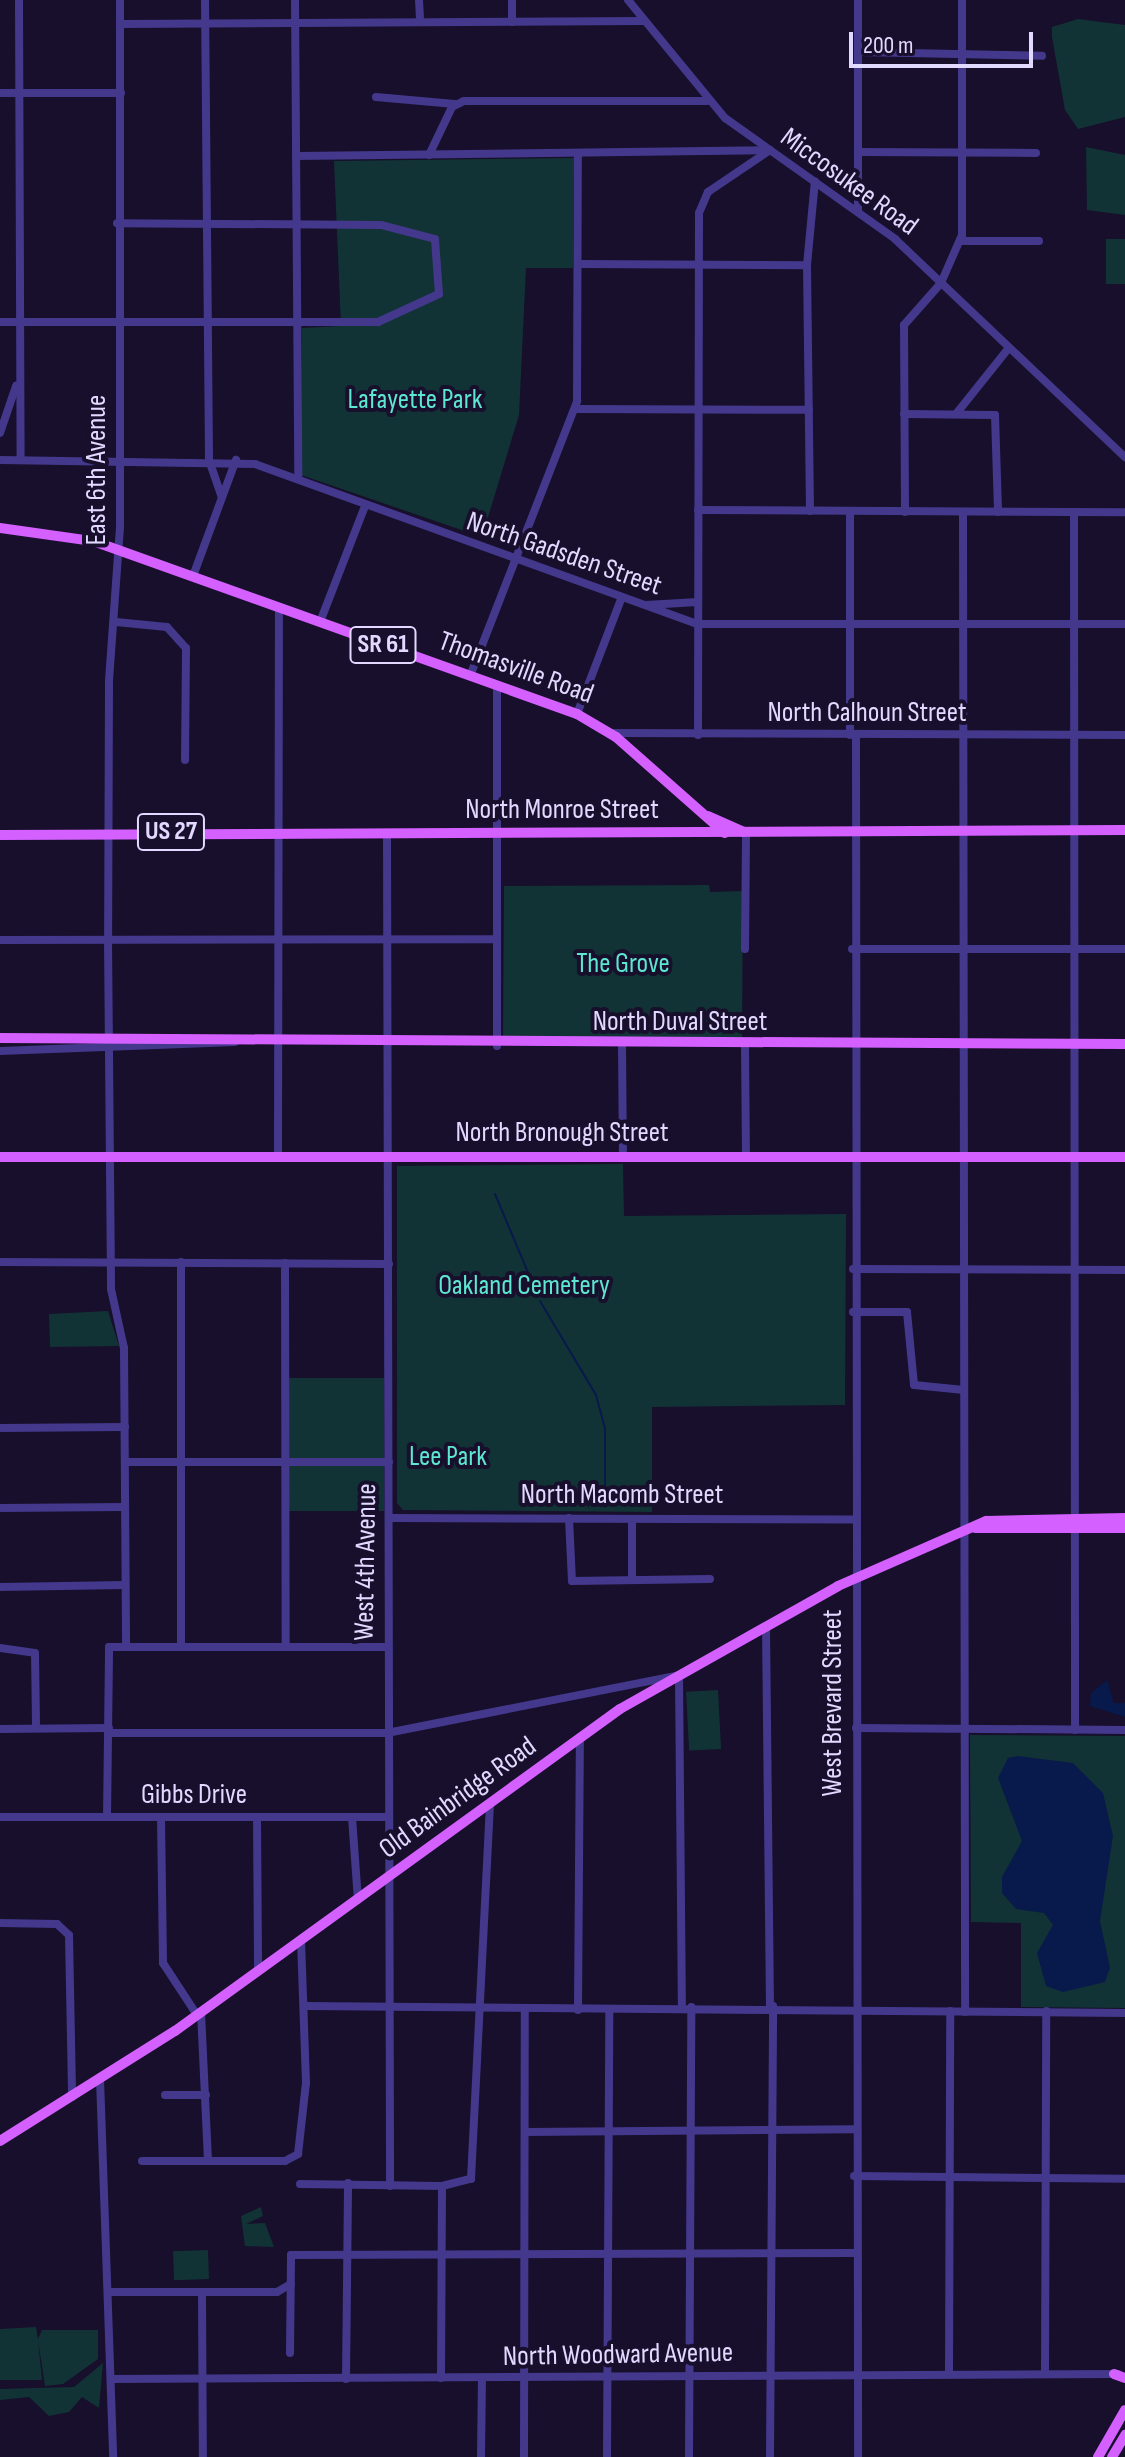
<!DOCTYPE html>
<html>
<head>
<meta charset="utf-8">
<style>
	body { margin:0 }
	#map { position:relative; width:1125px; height:2457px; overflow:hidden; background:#170f2b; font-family:"Sofia Sans Condensed",sans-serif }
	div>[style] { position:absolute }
	.green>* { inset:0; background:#123335; transform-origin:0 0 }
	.water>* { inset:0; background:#08194b }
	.stream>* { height:2px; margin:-1px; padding:0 1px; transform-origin:1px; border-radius:1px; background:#08194b }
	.minor>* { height:8px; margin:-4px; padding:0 4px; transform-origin:4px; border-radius:4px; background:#44388c }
	.major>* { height:10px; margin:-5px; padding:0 5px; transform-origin:5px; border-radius:5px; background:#d460ff }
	span { translate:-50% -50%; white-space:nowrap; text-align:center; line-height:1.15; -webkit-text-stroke:8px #170f2b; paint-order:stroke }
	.shield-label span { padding:2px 6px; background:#170f2b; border:2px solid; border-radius:6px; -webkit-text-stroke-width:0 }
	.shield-label { font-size:26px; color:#e1d9ff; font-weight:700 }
	.street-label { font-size:28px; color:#e1d9ff }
	.park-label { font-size:28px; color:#5de7d2 }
	.scale { position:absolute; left:849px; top:32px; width:184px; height:36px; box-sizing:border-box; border:4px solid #e1d9ff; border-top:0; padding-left:10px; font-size:24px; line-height:28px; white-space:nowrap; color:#e1d9ff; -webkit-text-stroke:6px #170f2b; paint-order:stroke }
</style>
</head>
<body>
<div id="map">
	<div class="green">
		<div style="clip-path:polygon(1078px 19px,1125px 25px,1125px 117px,1078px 129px,1065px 110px,1052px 37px,1052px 27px)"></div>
		<div style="clip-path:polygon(1086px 147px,1125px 155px,1125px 215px,1087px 210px)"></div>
		<div style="clip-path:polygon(574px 158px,573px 268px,526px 268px,519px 415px,482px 537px,301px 475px,302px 328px,341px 326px,334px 161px)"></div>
		<div style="left:1106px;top:239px;width:19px;height:45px"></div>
		<div style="clip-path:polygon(709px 885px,710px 892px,743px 891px,742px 1040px,503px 1042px,504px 886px)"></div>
		<div style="clip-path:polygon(623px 1164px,624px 1216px,846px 1214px,845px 1405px,652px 1407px,652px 1512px,403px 1510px,397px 1503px,397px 1166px)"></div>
		<div style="clip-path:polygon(108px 1311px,119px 1346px,50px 1347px,49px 1314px)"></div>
		<div style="left:384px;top:1378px;width:133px;height:95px;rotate:90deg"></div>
		<div style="left:718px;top:1690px;width:59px;height:32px;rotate:87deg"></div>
		<div style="clip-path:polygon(970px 1735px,1125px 1736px,1125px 2008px,1021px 2007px,1021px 1923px,971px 1922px)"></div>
		<div style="clip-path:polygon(261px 2207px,263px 2216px,246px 2224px,265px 2223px,274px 2247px,245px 2246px,241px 2216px)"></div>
		<div style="left:208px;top:2250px;width:29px;height:35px;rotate:88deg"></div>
		<div style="clip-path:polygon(36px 2327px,38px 2339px,42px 2330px,98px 2330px,98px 2359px,63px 2384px,45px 2386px,38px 2340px,42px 2380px,0 2380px,0 2329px)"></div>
		<div style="clip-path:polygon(103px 2363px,99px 2408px,82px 2397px,69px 2412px,49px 2416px,29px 2397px,0 2400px,0 2389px,74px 2387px)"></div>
	</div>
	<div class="water">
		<div style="clip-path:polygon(1107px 1680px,1114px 1703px,1125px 1703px,1125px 1717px,1090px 1706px,1091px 1693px)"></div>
		<div style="clip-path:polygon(1018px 1756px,1073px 1763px,1103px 1793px,1113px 1836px,1100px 1921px,1110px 1968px,1105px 1982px,1063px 1992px,1046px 1986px,1037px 1953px,1053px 1925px,1044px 1913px,1016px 1909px,1002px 1893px,1002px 1877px,1022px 1841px,998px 1778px,1008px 1758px)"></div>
	</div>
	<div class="stream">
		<div style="left:495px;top:1194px;width:103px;rotate:67.2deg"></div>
		<div style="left:540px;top:1301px;width:109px;rotate:59.2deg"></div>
		<div style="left:596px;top:1395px;width:35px;rotate:75deg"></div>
		<div style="left:605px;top:1429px;width:78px;rotate:90deg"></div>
	</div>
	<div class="minor">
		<div style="left:19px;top:0;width:460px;rotate:89.8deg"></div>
		<div style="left:120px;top:0;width:527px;rotate:90deg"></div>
		<div style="left:120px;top:527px;width:155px;rotate:94.1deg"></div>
		<div style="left:109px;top:682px;width:257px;rotate:90.2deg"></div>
		<div style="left:108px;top:939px;width:350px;rotate:89.5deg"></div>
		<div style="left:111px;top:1289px;width:60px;rotate:77.6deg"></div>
		<div style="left:124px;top:1348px;width:299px;rotate:89.6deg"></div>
		<div style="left:205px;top:0;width:460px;rotate:89.5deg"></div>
		<div style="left:209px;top:460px;width:39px;rotate:71deg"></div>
		<div style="left:295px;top:0;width:479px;rotate:89.6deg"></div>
		<div style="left:419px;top:0;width:22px;rotate:87deg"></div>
		<div style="left:512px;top:0;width:22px;rotate:90deg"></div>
		<div style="left:628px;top:0;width:153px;rotate:50.6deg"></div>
		<div style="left:725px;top:118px;width:209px;rotate:35.4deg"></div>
		<div style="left:895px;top:239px;width:317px;rotate:43.5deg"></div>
		<div style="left:120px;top:24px;width:524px;rotate:-0.33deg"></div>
		<div style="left:858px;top:52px;width:184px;rotate:1.2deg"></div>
		<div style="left:0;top:93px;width:121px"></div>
		<div style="left:376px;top:97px;width:79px;rotate:5.1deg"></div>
		<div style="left:858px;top:152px;width:178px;rotate:0.3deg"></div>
		<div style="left:429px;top:155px;width:53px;rotate:-64.4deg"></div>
		<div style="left:452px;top:107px;width:13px;rotate:-27deg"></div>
		<div style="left:464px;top:101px;width:243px"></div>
		<div style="left:296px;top:156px;width:473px;rotate:-0.7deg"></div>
		<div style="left:858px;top:210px;width:210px;rotate:-90deg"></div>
		<div style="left:961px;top:241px;width:78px"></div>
		<div style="left:578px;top:264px;width:229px;rotate:0.3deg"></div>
		<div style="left:0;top:322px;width:378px"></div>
		<div style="left:378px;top:322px;width:67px;rotate:-24.7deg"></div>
		<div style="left:439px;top:294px;width:55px;rotate:-94.2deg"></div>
		<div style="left:435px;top:239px;width:56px;rotate:-165.5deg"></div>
		<div style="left:381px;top:225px;width:264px;rotate:-179.6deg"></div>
		<div style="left:575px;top:409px;width:234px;rotate:0.2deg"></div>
		<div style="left:904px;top:414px;width:91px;rotate:0.6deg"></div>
		<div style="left:995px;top:415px;width:97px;rotate:88.2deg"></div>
		<div style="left:956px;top:414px;width:82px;rotate:-51.4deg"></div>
		<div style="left:0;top:433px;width:50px;rotate:-71.2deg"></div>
		<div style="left:0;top:460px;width:255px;rotate:0.9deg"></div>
		<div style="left:255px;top:464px;width:471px;rotate:19.9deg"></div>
		<div style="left:698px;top:624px;width:427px"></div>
		<div style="left:698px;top:510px;width:427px;rotate:0.3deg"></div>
		<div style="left:810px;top:511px;width:246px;rotate:-90.7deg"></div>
		<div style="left:807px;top:265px;width:84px;rotate:-84.6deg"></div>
		<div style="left:850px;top:512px;width:223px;rotate:90deg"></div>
		<div style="left:905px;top:512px;width:187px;rotate:-90.3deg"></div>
		<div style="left:904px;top:325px;width:56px;rotate:-48.6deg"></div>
		<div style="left:941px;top:283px;width:52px;rotate:-66.4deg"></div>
		<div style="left:962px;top:235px;width:235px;rotate:-90deg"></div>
		<div style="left:963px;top:512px;width:1500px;rotate:89.92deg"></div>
		<div style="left:1074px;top:512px;width:1218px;rotate:89.95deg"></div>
		<div style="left:193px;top:576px;width:124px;rotate:-69.7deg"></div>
		<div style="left:646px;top:605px;width:52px;rotate:-3.3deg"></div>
		<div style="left:116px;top:622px;width:51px;rotate:5.6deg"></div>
		<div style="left:167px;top:627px;width:28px;rotate:48deg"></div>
		<div style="left:186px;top:648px;width:112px;rotate:90.5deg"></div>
		<div style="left:320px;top:622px;width:124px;rotate:-68.8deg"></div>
		<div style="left:470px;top:676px;width:295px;rotate:-68.7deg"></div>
		<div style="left:577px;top:401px;width:248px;rotate:-89.8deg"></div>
		<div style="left:577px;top:714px;width:125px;rotate:-69deg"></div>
		<div style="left:611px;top:733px;width:514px;rotate:0.22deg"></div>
		<div style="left:698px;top:735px;width:522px;rotate:-89.89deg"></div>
		<div style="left:699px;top:213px;width:23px;rotate:-67deg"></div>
		<div style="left:708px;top:192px;width:75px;rotate:-34.1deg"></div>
		<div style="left:856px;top:735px;width:1722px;rotate:89.93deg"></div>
		<div style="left:387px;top:835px;width:1351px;rotate:89.87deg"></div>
		<div style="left:0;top:940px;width:497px;rotate:-0.1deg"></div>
		<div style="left:745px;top:949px;width:116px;rotate:-89.5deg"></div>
		<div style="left:852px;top:949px;width:273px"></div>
		<div style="left:497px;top:1046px;width:360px;rotate:-90deg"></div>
		<div style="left:622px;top:1046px;width:110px;rotate:89.5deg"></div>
		<div style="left:745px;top:1046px;width:111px;rotate:89.5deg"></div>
		<div style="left:0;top:1051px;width:235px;rotate:-2.2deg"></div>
		<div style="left:278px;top:1156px;width:548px;rotate:-89.9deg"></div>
		<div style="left:0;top:1262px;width:389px;rotate:0.3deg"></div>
		<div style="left:181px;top:1262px;width:385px;rotate:90deg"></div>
		<div style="left:285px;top:1263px;width:384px;rotate:89.9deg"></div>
		<div style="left:853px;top:1269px;width:272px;rotate:0.2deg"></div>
		<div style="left:853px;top:1312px;width:54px"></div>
		<div style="left:907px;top:1312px;width:73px;rotate:84.5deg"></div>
		<div style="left:914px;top:1385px;width:50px;rotate:5.7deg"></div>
		<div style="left:0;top:1428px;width:125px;rotate:-0.5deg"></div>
		<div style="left:125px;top:1462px;width:264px"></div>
		<div style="left:0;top:1508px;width:125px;rotate:-0.5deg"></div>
		<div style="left:389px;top:1518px;width:465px;rotate:0.2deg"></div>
		<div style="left:569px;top:1518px;width:63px;rotate:87.3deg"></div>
		<div style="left:572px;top:1581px;width:138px;rotate:-0.8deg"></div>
		<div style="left:632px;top:1519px;width:61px;rotate:90deg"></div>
		<div style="left:0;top:1587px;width:125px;rotate:-0.9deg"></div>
		<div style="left:766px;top:1626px;width:380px;rotate:89.4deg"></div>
		<div style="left:0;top:1648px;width:35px;rotate:8deg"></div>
		<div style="left:35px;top:1653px;width:75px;rotate:89.2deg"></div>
		<div style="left:856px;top:1728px;width:269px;rotate:0.4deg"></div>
		<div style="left:0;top:1729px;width:109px;rotate:-0.5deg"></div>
		<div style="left:109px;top:1733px;width:278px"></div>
		<div style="left:387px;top:1733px;width:298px;rotate:-11.2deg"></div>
		<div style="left:679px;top:1675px;width:333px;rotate:89.5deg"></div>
		<div style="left:0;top:1817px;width:387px"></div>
		<div style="left:107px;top:1817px;width:170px;rotate:-89.3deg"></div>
		<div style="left:109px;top:1647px;width:278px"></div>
		<div style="left:161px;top:1817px;width:146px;rotate:89.2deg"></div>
		<div style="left:163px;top:1963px;width:62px;rotate:56.8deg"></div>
		<div style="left:257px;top:1817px;width:154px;rotate:89.6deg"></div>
		<div style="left:352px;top:1817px;width:83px;rotate:85.9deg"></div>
		<div style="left:0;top:1923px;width:57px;rotate:1deg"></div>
		<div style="left:57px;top:1924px;width:16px;rotate:43deg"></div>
		<div style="left:69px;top:1935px;width:162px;rotate:88.9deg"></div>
		<div style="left:305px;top:2006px;width:820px;rotate:0.49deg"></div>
		<div style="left:578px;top:2010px;width:272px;rotate:-89.6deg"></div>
		<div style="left:201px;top:2012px;width:149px;rotate:87.3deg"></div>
		<div style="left:100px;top:2079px;width:378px;rotate:88deg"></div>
		<div style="left:165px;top:2095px;width:41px"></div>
		<div style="left:525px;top:2132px;width:329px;rotate:-0.5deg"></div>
		<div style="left:142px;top:2161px;width:143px"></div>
		<div style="left:285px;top:2161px;width:15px;rotate:-28deg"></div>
		<div style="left:298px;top:2154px;width:71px;rotate:-83.6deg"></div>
		<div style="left:306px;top:2083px;width:142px;rotate:-92deg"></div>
		<div style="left:854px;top:2176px;width:271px;rotate:0.6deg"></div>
		<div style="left:300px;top:2184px;width:142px;rotate:0.8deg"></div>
		<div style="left:442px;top:2186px;width:30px;rotate:-14deg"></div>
		<div style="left:471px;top:2179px;width:374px;rotate:-87.1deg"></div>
		<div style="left:108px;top:2292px;width:169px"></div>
		<div style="left:277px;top:2292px;width:16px;rotate:-30deg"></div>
		<div style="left:202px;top:2292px;width:165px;rotate:89.7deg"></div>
		<div style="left:290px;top:2353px;width:98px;rotate:-89.4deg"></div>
		<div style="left:291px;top:2255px;width:563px;rotate:-0.2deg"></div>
		<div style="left:949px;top:2374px;width:363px;rotate:-89.8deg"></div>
		<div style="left:1045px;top:2374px;width:363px;rotate:-89.8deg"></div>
		<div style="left:441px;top:2378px;width:192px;rotate:-89.7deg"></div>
		<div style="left:111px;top:2379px;width:1007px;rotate:-0.28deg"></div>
		<div style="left:346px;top:2379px;width:196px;rotate:-89.4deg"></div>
		<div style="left:481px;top:2457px;width:79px;rotate:-89.3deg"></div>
		<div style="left:524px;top:2457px;width:447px;rotate:-89.9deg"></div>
		<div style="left:607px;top:2457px;width:448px;rotate:-89.7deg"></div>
		<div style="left:689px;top:2457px;width:450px;rotate:-89.7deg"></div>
		<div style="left:770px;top:2457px;width:451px;rotate:-89.6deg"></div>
	</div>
	<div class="major">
		<div style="left:0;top:528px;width:94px;rotate:8deg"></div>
		<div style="left:93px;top:541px;width:514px;rotate:19.67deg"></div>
		<div style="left:577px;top:714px;width:45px;rotate:30.5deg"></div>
		<div style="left:616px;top:737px;width:145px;rotate:41.4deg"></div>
		<div style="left:708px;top:816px;width:39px;rotate:24deg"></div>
		<div style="left:0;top:835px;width:1125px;rotate:-0.25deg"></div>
		<div style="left:0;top:1038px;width:1125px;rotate:0.31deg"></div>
		<div style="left:0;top:1157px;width:1125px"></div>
		<div style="left:975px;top:1528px;width:150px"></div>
		<div style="left:0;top:2141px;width:207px;rotate:-32.2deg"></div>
		<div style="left:175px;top:2031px;width:549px;rotate:-35.89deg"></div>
		<div style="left:620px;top:1709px;width:250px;rotate:-29.4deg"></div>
		<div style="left:838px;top:1586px;width:162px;rotate:-23.7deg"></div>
		<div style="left:986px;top:1521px;width:139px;rotate:-1.2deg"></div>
		<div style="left:1114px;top:2374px;width:12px;rotate:20deg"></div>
		<div style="left:1098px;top:2457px;width:54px;rotate:-60.1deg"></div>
		<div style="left:1112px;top:2457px;width:26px;rotate:-59deg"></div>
	</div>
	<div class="shield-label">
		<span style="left:383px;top:645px">SR 61</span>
		<span style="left:171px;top:832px">US 27</span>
	</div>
	<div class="street-label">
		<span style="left:849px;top:182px;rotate:36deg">Miccosukee Road</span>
		<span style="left:97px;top:470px;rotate:-90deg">East 6th Avenue</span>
		<span style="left:564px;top:554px;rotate:19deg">North Gadsden Street</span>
		<span style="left:516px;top:668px;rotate:20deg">Thomasville Road</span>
		<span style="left:867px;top:713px">North Calhoun Street</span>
		<span style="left:562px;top:810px">North Monroe Street</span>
		<span style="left:680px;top:1022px">North Duval Street</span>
		<span style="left:562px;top:1133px">North Bronough Street</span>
		<span style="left:622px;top:1495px">North Macomb Street</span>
		<span style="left:366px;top:1562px;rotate:-89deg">West 4th Avenue</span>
		<span style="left:833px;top:1703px;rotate:-90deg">West Brevard Street</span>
		<span style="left:194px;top:1795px">Gibbs Drive</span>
		<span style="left:458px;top:1798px;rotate:-36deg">Old Bainbridge Road</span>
		<span style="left:618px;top:2355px;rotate:-1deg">North Woodward Avenue</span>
	</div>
	<div class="park-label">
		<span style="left:415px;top:400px">Lafayette Park</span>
		<span style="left:623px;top:964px">The Grove</span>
		<span style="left:524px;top:1286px">Oakland Cemetery</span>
		<span style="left:448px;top:1457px">Lee Park</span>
	</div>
	<div class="scale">200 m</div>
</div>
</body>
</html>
